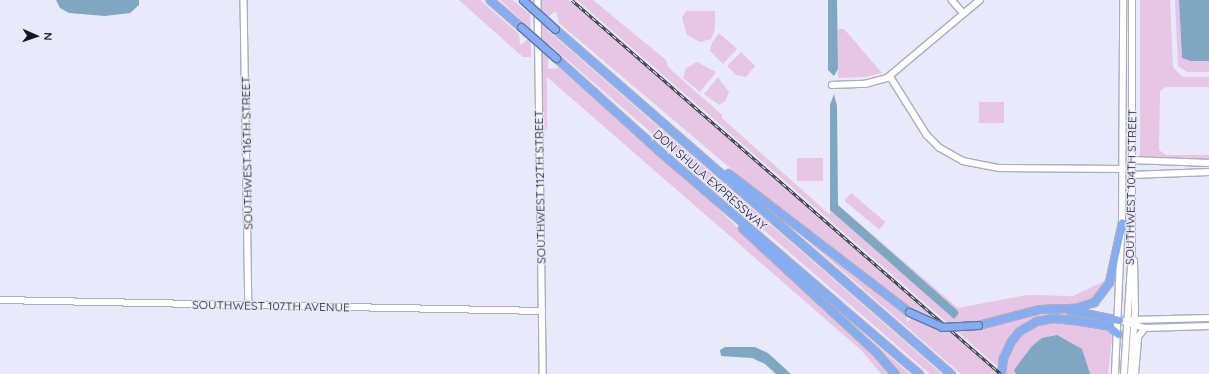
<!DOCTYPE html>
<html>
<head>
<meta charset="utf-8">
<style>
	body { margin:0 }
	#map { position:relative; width:1209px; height:374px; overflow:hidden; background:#e8e9fa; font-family:Quicksand,sans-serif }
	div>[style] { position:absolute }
	.green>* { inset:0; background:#e7c5e4; transform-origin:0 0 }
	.water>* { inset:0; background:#7fa7c2 }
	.roads { filter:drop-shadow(1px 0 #acadbd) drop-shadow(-1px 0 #acadbd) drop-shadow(0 1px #acadbd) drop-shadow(0 -1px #acadbd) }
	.secondary>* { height:5.5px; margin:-2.75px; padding:0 2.75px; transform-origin:2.75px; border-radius:2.75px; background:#fff }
	.highway>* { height:7px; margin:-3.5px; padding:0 3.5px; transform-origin:3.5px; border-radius:3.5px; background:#85adf4 }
	.rail>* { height:3px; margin-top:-1.5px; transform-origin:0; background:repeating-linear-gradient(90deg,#e8e9fa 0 4.5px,#33343c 0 9px); box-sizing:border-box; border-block:1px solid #33343c }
	.bridges { filter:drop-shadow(1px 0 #5e78a8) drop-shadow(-1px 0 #5e78a8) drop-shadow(0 1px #5e78a8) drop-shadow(0 -1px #5e78a8) }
	.highway-bridge>* { height:7px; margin:-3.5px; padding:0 3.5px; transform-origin:3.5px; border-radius:3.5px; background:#85adf4 }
	span { translate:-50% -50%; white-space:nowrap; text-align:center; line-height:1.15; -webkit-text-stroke:3px #e8e9fa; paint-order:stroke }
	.street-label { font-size:12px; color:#15161c }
	.north { position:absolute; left:16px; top:16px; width:40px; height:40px; -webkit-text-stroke:3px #e8e9fa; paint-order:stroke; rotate:92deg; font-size:11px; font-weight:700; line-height:16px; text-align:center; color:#15161c }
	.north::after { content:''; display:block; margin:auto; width:14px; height:18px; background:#15161c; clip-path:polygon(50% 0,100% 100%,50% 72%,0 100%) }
</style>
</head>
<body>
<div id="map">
	<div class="green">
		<div style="clip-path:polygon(459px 0,480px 0,519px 34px,520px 45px,527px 40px,528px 26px,500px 0,513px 0,528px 13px,530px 0,531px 57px,523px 57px)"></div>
		<div style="clip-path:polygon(540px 0,568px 0,579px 9px,998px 374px,961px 374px,792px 227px,906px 314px,907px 322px,917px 314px,749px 184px,559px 23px,556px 11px,549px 16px,547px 30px,942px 374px,930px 374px,549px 44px,548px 69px,559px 68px,708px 199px,801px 289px,866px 346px,891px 374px,881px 374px,861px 350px,547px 77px,547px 129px,543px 132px)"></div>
		<div style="clip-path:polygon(577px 0,593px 0,666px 60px,668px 67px,722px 115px,722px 118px,830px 215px,830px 210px,954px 319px,959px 313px,957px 310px,838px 205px,958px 308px,1027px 295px,1073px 296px,1105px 281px,1092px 301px,1077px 305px,1040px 305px,982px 321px,1054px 311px,1111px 320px,1111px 324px,1065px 316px,1040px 316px,1015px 330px,1003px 352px,1027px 330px,1043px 323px,1063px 322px,1106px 329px,1112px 337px,1108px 374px,1006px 374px)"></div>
		<div style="clip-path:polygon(1140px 0,1170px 0,1173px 67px,1183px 77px,1209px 77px,1209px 87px,1166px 87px,1160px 91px,1159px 150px,1166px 155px,1209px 155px,1209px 160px,1140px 157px)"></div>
		<div style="clip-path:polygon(1175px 0,1179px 0,1182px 58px,1191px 61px,1209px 61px,1209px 72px,1187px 72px,1178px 66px)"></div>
		<div style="clip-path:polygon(686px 11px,715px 11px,715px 29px,711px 39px,700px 42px,687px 35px,682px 18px)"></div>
		<div style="clip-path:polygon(838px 29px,844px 29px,882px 73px,866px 77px,838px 78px)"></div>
		<div style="clip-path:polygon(719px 33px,737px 49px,723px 64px,710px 51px,712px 43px)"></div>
		<div style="clip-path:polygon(741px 52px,755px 66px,746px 77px,736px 75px,727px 66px)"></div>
		<div style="clip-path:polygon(697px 62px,716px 72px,700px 92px,683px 78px,686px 68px)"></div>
		<div style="clip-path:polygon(718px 77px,729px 92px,725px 101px,719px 105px,704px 94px)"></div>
		<div style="left:979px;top:102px;width:25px;height:21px"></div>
		<div style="left:797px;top:158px;width:26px;height:23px"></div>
		<div style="left:851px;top:193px;width:45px;height:10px;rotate:40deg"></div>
		<div style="clip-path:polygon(851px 323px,910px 374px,897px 374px,849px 325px)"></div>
	</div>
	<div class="water">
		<div style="clip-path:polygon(56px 0,139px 0,139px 5px,130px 13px,105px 16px,69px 13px,60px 8px)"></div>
		<div style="clip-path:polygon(828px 0,837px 0,838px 69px,834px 76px,828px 70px)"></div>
		<div style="clip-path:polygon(1179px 0,1209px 0,1209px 61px,1191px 61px,1182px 58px)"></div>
		<div style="clip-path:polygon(834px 94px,837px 106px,838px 205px,957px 310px,959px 313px,954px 319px,830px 210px,830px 105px)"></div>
		<div style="clip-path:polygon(1057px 335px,1082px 349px,1090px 374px,1016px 374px,1014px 370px,1032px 346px,1042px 338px)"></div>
		<div style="clip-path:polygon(725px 347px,755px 347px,768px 353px,791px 374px,776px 374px,765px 364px,752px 358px,721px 356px,720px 350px)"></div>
	</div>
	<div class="roads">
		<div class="secondary">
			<div style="left:244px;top:0;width:305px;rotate:89.1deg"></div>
			<div style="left:538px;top:0;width:374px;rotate:89.2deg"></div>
			<div style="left:952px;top:0;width:18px;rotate:49deg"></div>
			<div style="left:890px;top:76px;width:70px;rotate:57.9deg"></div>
			<div style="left:927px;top:135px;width:18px;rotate:45deg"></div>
			<div style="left:940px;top:148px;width:26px;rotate:29deg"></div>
			<div style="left:963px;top:161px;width:38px;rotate:11deg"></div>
			<div style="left:1000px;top:168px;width:123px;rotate:0.5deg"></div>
			<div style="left:832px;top:85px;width:33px;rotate:-2deg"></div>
			<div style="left:865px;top:84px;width:23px;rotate:-15deg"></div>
			<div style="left:887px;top:78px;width:121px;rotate:-40deg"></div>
			<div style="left:1132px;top:160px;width:77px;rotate:2.2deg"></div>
			<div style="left:1132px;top:175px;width:77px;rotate:-2.2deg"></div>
			<div style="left:1122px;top:226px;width:226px;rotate:-89.7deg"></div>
			<div style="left:0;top:300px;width:542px;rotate:1.16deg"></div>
			<div style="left:1119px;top:320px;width:27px;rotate:17deg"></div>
			<div style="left:1145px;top:328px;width:64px;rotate:-1.8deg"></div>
			<div style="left:1131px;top:320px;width:78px;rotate:-1.5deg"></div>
			<div style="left:1115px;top:374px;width:140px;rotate:-87.5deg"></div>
			<div style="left:1124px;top:374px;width:123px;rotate:-86.3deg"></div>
			<div style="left:1132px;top:251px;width:251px;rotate:-90deg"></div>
			<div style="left:1131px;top:374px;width:64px;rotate:-86.4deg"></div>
			<div style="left:1135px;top:310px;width:49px;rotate:-91.2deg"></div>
			<div style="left:1135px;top:374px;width:37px;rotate:-85deg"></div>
			<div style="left:1138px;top:337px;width:11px;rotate:-52deg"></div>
		</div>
		<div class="highway">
			<div style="left:490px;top:0;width:41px;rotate:41.1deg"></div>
			<div style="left:555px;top:29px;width:525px;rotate:41.06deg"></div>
			<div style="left:556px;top:58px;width:137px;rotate:42deg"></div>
			<div style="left:658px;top:150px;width:344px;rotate:40.6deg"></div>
			<div style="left:728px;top:173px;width:228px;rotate:37.5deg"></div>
			<div style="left:742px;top:228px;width:181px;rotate:42.8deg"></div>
			<div style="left:875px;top:351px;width:30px;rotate:49deg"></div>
			<div style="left:1069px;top:310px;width:51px;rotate:11.3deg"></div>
			<div style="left:978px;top:325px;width:63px;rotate:-14.7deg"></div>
			<div style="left:1039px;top:309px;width:36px;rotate:-2deg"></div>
			<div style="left:1075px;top:308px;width:20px;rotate:-18deg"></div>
			<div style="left:1094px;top:302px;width:25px;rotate:-53deg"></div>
			<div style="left:1109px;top:282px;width:61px;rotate:-77.8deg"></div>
			<div style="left:1001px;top:374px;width:16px;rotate:-83deg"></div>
			<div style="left:1003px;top:358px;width:19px;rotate:-65deg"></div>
			<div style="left:1011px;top:341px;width:13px;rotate:-51deg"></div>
			<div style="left:1019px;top:331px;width:20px;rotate:-30deg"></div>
			<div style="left:1036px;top:321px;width:17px;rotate:-10deg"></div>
			<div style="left:1053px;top:318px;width:20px;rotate:6deg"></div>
			<div style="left:1073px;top:320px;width:36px;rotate:9deg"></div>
			<div style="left:1109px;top:326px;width:12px;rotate:42deg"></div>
		</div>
	</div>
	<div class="rail">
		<div style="left:572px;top:0;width:569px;rotate:41.08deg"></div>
	</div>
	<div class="bridges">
		<div class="highway-bridge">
			<div style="left:523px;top:0;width:43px;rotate:42.2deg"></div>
			<div style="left:521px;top:27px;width:47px;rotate:41.5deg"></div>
			<div style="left:909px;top:312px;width:36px;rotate:24deg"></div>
			<div style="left:942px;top:327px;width:36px;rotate:-3deg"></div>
		</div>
	</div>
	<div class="street-label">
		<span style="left:247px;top:153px;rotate:-91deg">SOUTHWEST 116TH STREET</span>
		<span style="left:710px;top:180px;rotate:41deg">DON SHULA EXPRESSWAY</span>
		<span style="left:540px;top:187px;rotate:-91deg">SOUTHWEST 112TH STREET</span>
		<span style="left:1131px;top:187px;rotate:-89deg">SOUTHWEST 104TH STREET</span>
		<span style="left:271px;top:306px;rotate:1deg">SOUTHWEST 107TH AVENUE</span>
	</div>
	<div class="north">N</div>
</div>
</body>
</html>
